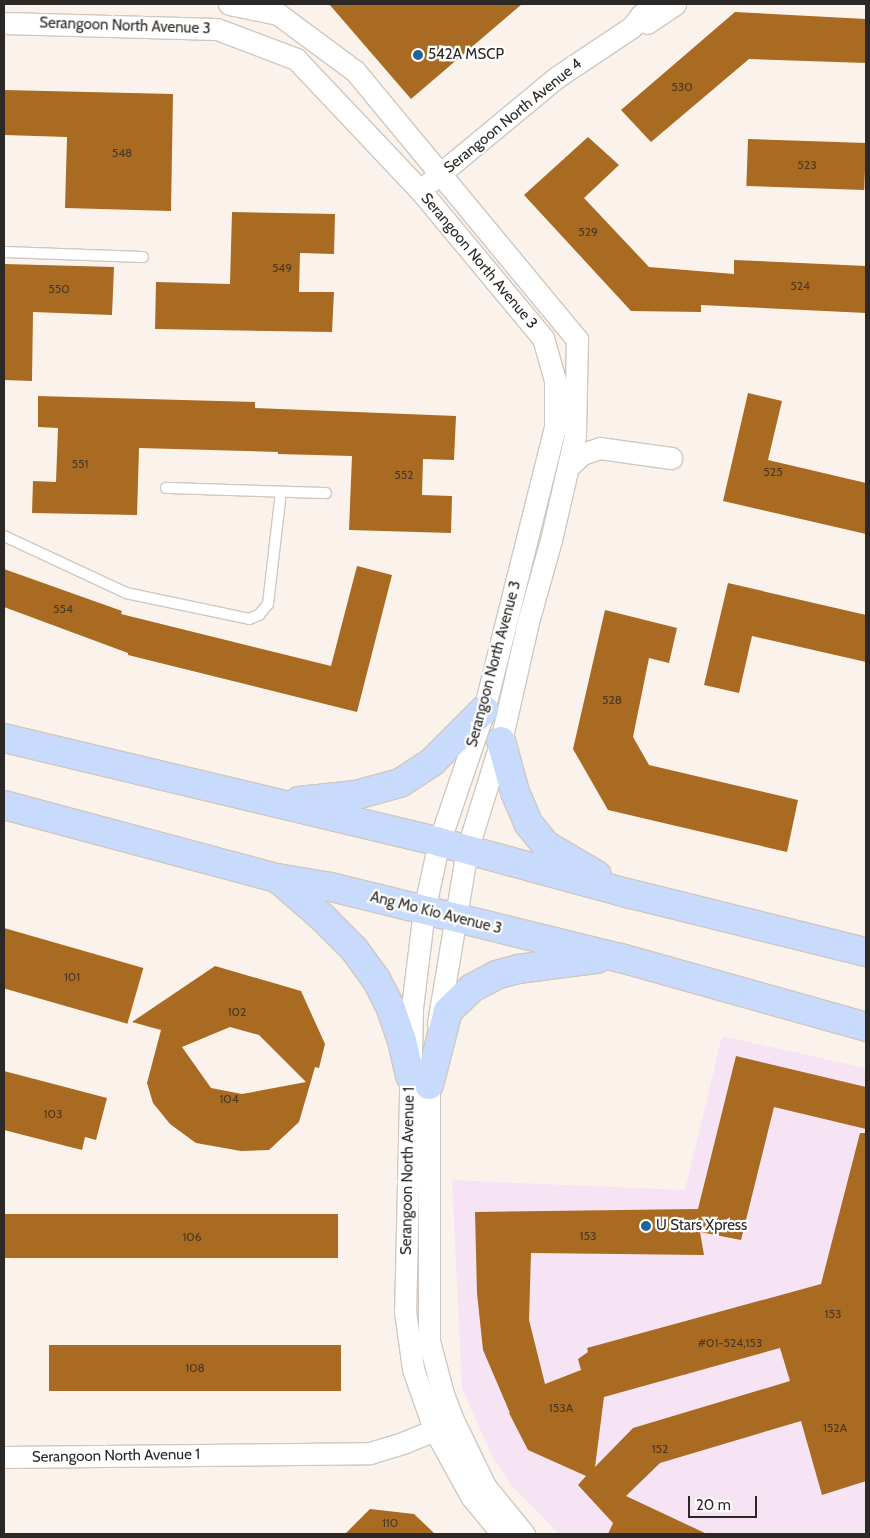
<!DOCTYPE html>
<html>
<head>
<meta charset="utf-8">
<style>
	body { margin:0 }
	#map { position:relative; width:870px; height:1538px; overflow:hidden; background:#fbf3eb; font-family:Cabin,sans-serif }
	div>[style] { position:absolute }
	.commercial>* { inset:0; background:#f6e4f5 }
	.building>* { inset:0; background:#a96a21; transform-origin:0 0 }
	.roads { filter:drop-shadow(1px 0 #d0c8c0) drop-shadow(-1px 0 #d0c8c0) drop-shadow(0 1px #d0c8c0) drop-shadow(0 -1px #d0c8c0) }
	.service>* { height:10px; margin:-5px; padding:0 5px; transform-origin:5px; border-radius:5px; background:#fff }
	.minor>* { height:21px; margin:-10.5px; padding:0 10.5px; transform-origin:10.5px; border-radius:10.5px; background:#fff }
	.trunk>* { height:28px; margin:-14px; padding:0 14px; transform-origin:14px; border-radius:14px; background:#c8dbfc }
	.dots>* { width:14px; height:14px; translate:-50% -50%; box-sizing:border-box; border:2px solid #fff; border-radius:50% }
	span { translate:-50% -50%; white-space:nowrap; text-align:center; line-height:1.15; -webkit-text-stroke:4.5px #fff; paint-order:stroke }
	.number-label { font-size:12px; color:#4a3824 }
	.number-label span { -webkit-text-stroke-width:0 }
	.street-label { font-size:15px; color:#2b2825 }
	.poi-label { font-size:15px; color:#2b2825 }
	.left { translate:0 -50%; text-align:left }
	.frame { position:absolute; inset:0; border:5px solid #2b2825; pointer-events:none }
	.scale { position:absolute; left:688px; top:1496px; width:69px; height:22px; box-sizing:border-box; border:2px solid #2b2825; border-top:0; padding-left:6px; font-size:15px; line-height:18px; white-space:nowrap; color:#2b2825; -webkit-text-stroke:4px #fff; paint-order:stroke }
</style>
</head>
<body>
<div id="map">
	<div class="commercial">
		<div style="clip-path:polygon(722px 1036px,866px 1068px,866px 1534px,559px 1534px,512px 1486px,492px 1456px,462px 1388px,452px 1180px,685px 1190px)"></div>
	</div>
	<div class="building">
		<div style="clip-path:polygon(329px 4px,522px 4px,411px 99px)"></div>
		<div style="clip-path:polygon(735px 12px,866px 19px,866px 63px,749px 59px,651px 142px,621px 110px)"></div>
		<div style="clip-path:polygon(4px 90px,173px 94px,171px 211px,65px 208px,67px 137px,4px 135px)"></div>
		<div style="clip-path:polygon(588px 137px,619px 165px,584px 198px,649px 267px,734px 274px,734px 260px,866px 266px,866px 313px,701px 305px,701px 312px,631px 311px,524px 195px)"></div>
		<div style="left:748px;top:139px;width:118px;height:47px;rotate:2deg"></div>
		<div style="clip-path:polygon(232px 212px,335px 214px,334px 254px,300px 253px,299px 292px,334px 292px,332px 332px,155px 329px,156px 282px,230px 284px)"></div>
		<div style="clip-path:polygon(4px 264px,114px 267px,112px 315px,33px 312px,32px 381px,4px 380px)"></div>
		<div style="clip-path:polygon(748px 393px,782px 401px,768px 460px,866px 483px,866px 534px,723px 501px)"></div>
		<div style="clip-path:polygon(38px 396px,255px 402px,255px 408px,456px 416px,454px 460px,423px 459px,422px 495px,452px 496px,451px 533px,349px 530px,352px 456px,278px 454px,278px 452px,139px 448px,137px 515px,32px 513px,33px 481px,56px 482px,58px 428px,38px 427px)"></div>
		<div style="clip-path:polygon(357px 566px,392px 575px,357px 712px,128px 655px,128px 653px,4px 607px,4px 569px,122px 611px,121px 614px,331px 666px)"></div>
		<div style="clip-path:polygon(728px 583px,866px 615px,866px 662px,752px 636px,739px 693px,704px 685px)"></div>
		<div style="clip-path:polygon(605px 610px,677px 628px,669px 663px,649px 658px,633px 737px,649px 765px,798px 800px,787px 852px,608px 810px,573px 749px)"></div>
		<div style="left:4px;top:928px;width:145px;height:58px;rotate:16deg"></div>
		<div style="clip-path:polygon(evenodd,215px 966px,301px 991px,325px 1044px,319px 1068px,315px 1067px,299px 1122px,269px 1150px,241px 1151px,196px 1143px,170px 1124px,153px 1103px,147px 1083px,161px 1030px,132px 1022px,215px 966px,230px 1027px,259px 1035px,306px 1082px,242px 1094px,211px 1088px,182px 1047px,230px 1027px)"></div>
		<div style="clip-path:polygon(evenodd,736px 1056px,866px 1087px,866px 1129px,774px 1107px,741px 1240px,700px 1232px,704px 1255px,531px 1253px,529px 1320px,545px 1384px,581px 1370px,578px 1359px,588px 1352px,587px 1348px,821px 1284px,860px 1133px,866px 1133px,866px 1481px,822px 1495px,801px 1421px,660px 1463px,626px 1496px,707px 1534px,608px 1534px,613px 1523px,578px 1485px,586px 1476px,528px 1450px,509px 1413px,510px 1413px,483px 1350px,477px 1293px,475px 1212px,698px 1209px,736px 1056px,780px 1348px,790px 1381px,633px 1428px,595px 1467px,604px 1397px,780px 1348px)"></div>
		<div style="clip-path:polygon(4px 1071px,107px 1098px,96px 1140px,85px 1137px,82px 1150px,4px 1130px)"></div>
		<div style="left:4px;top:1214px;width:334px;height:44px"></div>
		<div style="left:49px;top:1345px;width:292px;height:46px"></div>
		<div style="clip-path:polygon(370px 1509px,414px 1514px,435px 1534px,345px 1534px)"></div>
	</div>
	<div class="roads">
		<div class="service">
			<div style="left:4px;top:252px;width:139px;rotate:2.1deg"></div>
			<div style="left:166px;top:488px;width:160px;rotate:1.8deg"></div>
			<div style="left:4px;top:536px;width:135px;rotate:25deg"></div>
			<div style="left:126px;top:593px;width:126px;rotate:11.9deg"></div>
			<div style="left:249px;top:619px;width:11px;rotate:-22deg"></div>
			<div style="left:259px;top:615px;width:14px;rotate:-51deg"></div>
			<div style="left:268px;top:604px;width:113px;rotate:-83.4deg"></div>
		</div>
		<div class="minor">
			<div style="left:229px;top:4px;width:50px;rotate:11.5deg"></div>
			<div style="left:278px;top:14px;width:96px;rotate:36.5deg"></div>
			<div style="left:355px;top:71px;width:348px;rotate:50.4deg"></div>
			<div style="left:577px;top:339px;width:97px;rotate:91.2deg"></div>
			<div style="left:575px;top:436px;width:107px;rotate:103deg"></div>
			<div style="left:551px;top:540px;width:85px;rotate:105.7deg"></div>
			<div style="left:528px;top:622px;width:122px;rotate:102.8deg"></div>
			<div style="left:501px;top:741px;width:114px;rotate:107.3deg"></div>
			<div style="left:467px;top:850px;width:176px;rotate:99.5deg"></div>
			<div style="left:4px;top:23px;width:213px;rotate:1.6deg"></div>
			<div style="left:217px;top:29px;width:85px;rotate:20.8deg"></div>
			<div style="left:296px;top:59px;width:180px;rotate:46.6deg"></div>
			<div style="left:420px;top:190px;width:192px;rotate:50.3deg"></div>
			<div style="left:543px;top:338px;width:44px;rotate:74.1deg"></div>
			<div style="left:555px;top:380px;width:47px;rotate:90deg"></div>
			<div style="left:555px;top:427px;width:292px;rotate:104.1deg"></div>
			<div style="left:484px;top:710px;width:139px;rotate:108.8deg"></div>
			<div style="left:439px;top:842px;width:70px;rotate:102.4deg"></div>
			<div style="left:424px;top:910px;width:99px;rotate:97deg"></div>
			<div style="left:412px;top:1008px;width:303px;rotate:91.3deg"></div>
			<div style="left:405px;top:1311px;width:59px;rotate:82.1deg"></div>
			<div style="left:413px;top:1369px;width:64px;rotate:70.7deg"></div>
			<div style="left:434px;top:1429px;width:77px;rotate:61.1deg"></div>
			<div style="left:471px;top:1496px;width:49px;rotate:50.8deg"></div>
			<div style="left:647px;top:23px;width:34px;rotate:-34deg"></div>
			<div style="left:430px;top:182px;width:165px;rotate:-39.6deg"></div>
			<div style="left:557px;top:77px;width:90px;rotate:-33.7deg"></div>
			<div style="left:632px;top:27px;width:15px;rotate:-53deg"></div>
			<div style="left:641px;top:15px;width:19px;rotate:-36deg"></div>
			<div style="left:568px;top:467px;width:19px;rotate:-43deg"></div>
			<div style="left:582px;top:454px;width:19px;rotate:-18deg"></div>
			<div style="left:600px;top:448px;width:72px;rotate:8deg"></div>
			<div style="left:432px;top:1069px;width:16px;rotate:101deg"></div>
			<div style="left:429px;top:1085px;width:256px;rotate:90deg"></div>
			<div style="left:429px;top:1341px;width:55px;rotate:75.2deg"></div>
			<div style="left:443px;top:1394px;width:30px;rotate:69deg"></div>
			<div style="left:454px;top:1422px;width:71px;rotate:64.2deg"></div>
			<div style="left:485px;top:1486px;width:62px;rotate:50.9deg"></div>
			<div style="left:4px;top:1457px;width:366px;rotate:-0.6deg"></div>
			<div style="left:370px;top:1453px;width:37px;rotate:-17deg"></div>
			<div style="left:405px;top:1442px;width:45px;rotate:-22deg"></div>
		</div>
		<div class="trunk">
			<div style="left:4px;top:738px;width:447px;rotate:13.4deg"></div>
			<div style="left:439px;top:842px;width:199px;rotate:15.2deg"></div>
			<div style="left:631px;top:894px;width:242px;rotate:13.9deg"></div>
			<div style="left:501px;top:741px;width:53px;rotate:74.6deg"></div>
			<div style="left:515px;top:792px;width:34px;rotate:67deg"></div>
			<div style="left:528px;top:823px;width:28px;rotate:51deg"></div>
			<div style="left:546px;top:845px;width:59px;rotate:30.5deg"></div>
			<div style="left:299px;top:801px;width:57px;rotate:-6deg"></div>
			<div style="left:356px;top:795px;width:46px;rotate:-15.3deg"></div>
			<div style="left:400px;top:783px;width:38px;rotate:-33deg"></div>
			<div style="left:432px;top:762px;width:74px;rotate:-45deg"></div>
			<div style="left:4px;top:805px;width:283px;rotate:15deg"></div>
			<div style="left:277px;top:878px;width:55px;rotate:9.5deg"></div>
			<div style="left:331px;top:887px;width:299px;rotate:13.8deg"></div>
			<div style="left:621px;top:958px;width:255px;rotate:15.7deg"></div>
			<div style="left:277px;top:878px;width:60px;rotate:40.9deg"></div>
			<div style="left:322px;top:917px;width:45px;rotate:45deg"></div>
			<div style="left:354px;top:949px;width:37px;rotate:54deg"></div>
			<div style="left:376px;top:979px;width:30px;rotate:63deg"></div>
			<div style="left:390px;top:1006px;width:37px;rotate:71deg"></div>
			<div style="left:402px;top:1041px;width:36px;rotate:77deg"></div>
			<div style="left:429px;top:1085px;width:76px;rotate:-75.6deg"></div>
			<div style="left:448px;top:1011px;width:33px;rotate:-44deg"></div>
			<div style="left:472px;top:988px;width:27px;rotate:-28deg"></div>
			<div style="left:496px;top:975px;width:23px;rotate:-15deg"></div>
			<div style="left:518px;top:969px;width:80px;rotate:-7.2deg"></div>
		</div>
	</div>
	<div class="dots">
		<div style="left:418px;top:55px;background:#21659a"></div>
		<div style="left:646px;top:1226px;background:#21659a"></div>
	</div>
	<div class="number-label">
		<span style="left:682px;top:87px">530</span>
		<span style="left:122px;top:153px">548</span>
		<span style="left:807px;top:165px">523</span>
		<span style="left:588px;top:232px">529</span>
		<span style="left:282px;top:268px">549</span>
		<span style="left:800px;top:286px">524</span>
		<span style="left:59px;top:289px">550</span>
		<span style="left:80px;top:464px">551</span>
		<span style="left:773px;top:472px">525</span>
		<span style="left:404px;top:475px">552</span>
		<span style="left:63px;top:609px">554</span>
		<span style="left:612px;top:700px">528</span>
		<span style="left:72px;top:977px">101</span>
		<span style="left:237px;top:1012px">102</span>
		<span style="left:229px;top:1099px">104</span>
		<span style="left:53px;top:1114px">103</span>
		<span style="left:588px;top:1236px">153</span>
		<span style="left:192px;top:1237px">106</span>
		<span style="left:833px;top:1314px">153</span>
		<span style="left:730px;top:1343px">#01-524,153</span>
		<span style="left:195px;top:1368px">108</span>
		<span style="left:561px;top:1408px">153A</span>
		<span style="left:835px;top:1428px">152A</span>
		<span style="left:660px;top:1449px">152</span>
		<span style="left:390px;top:1523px">110</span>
	</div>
	<div class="street-label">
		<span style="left:125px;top:26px;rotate:2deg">Serangoon North Avenue 3</span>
		<span style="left:513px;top:116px;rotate:-39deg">Serangoon North Avenue 4</span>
		<span style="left:479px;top:261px;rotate:50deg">Serangoon North Avenue 3</span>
		<span style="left:494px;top:664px;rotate:-75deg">Serangoon North Avenue 3</span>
		<span style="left:436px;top:913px;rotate:14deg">Ang Mo Kio Avenue 3</span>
		<span style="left:408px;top:1171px;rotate:-89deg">Serangoon North Avenue 1</span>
		<span style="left:116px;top:1456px;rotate:-1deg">Serangoon North Avenue 1</span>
	</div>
	<div class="poi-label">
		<span class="left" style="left:428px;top:55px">542A MSCP</span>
		<span class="left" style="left:656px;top:1226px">U Stars Xpress</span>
	</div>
	<div class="frame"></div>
	<div class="scale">20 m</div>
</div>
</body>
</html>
